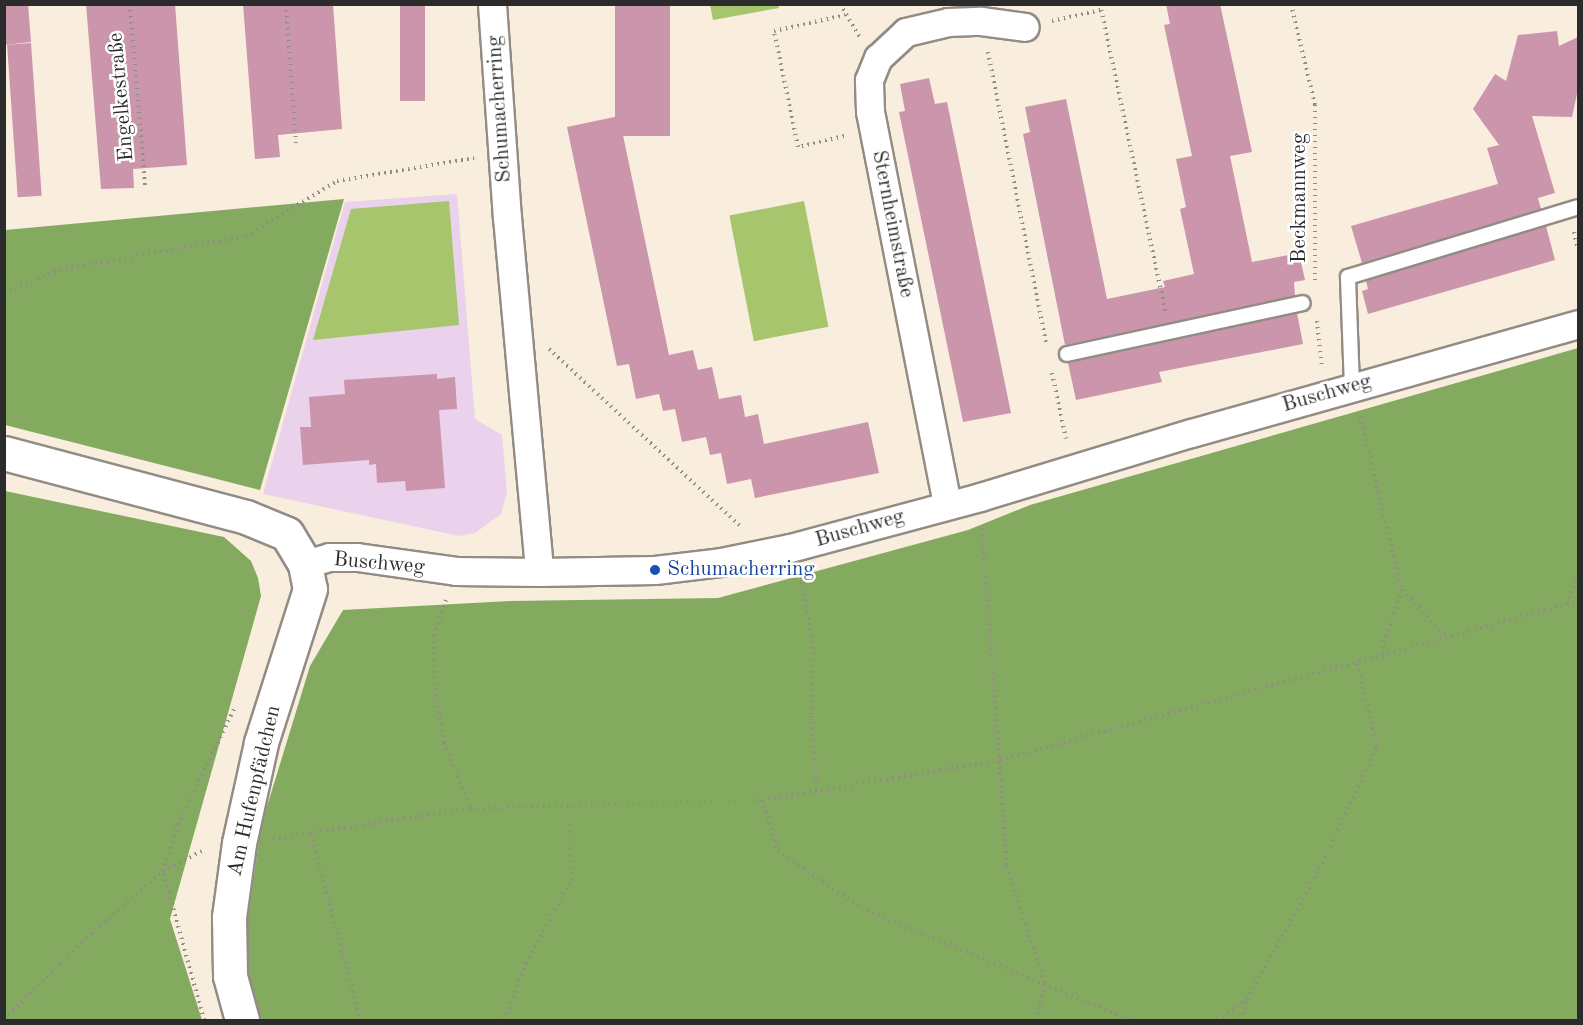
<!DOCTYPE html>
<html>
<head>
<meta charset="utf-8">
<style>
	body { margin:0 }
	#map { position:relative; width:1583px; height:1025px; overflow:hidden; background:#f9eddd; font-family:"Old Standard TT",serif }
	div>[style] { position:absolute }
	.built>* { inset:0; background:#ead1ec }
	.green>* { inset:0; background:#a6c56d; transform-origin:0 0 }
	.forest>* { inset:0; background:#84aa60 }
	.building>* { inset:0; background:#cb95ab; transform-origin:0 0 }
	.path>* { height:4px; margin-top:-2px; transform-origin:0; background:repeating-linear-gradient(90deg,#928c84 0 1.5px,transparent 0 6px) }
	.roads { filter:drop-shadow(2px 0 #928c84) drop-shadow(-2px 0 #928c84) drop-shadow(0 2px #928c84) drop-shadow(0 -2px #928c84) }
	.lane>* { height:14px; margin:-7px; padding:0 7px; transform-origin:7px; border-radius:7px; background:#fff }
	.street>* { height:27px; margin:-13.5px; padding:0 13.5px; transform-origin:13.5px; border-radius:13.5px; background:#fff }
	.secondary>* { height:33px; margin:-16.5px; padding:0 16.5px; transform-origin:16.5px; border-radius:16.5px; background:#fff }
	.dots>* { width:16px; height:16px; translate:-50% -50%; box-sizing:border-box; border:3px solid #fff; border-radius:50% }
	span { translate:-50% -50%; white-space:nowrap; text-align:center; line-height:1.15; -webkit-text-stroke:5px #fff; paint-order:stroke }
	.street-label { font-size:21px; color:#2b2b2b }
	.transit-label { font-size:21px; color:#164399 }
	.left { translate:0 -50%; text-align:left }
	.frame { position:absolute; inset:0; border:6px solid #2b2b2b; pointer-events:none }
</style>
</head>
<body>
<div id="map">
	<div class="built">
		<div style="clip-path:polygon(457px 194px,475px 419px,502px 435px,507px 492px,501px 514px,475px 533px,459px 536px,263px 494px,345px 202px)"></div>
	</div>
	<div class="green">
		<div style="clip-path:polygon(710px 5px,778px 5px,779px 8px,713px 20px)"></div>
		<div style="clip-path:polygon(449px 201px,459px 325px,313px 340px,351px 209px)"></div>
		<div style="left:804px;top:201px;width:128px;height:76px;rotate:79deg"></div>
	</div>
	<div class="forest">
		<div style="clip-path:polygon(344px 199px,260px 490px,5px 425px,5px 230px)"></div>
		<div style="clip-path:polygon(1578px 348px,1578px 1020px,261px 1020px,248px 970px,247px 925px,261px 826px,310px 666px,343px 610px,511px 601px,718px 598px,968px 530px,1030px 505px)"></div>
		<div style="clip-path:polygon(5px 491px,224px 537px,251px 561px,258px 578px,261px 596px,170px 919px,202px 1020px,5px 1020px)"></div>
	</div>
	<div class="building">
		<div style="clip-path:polygon(4px 4px,28px 4px,31px 42px,4px 45px)"></div>
		<div style="clip-path:polygon(86px 4px,175px 4px,187px 165px,133px 169px,134px 188px,101px 189px)"></div>
		<div style="clip-path:polygon(243px 4px,333px 4px,342px 129px,278px 135px,280px 157px,255px 159px)"></div>
		<div style="left:400px;top:4px;width:25px;height:97px"></div>
		<div style="left:615px;top:4px;width:55px;height:132px"></div>
		<div style="clip-path:polygon(1166px 4px,1220px 4px,1252px 152px,1230px 156px,1252px 262px,1299px 253px,1305px 280px,1294px 282px,1295px 296px,1065px 345px,1023px 134px,1030px 132px,1025px 107px,1066px 99px,1107px 299px,1165px 287px,1163px 281px,1194px 274px,1180px 209px,1186px 207px,1176px 159px,1192px 156px,1164px 25px,1170px 24px)"></div>
		<div style="clip-path:polygon(1557px 31px,1559px 46px,1578px 37px,1578px 89px,1572px 117px,1532px 116px,1555px 193px,1538px 198px,1541px 209px,1362px 263px,1351px 226px,1498px 184px,1487px 148px,1499px 145px,1473px 109px,1495px 74px,1506px 81px,1518px 35px)"></div>
		<div style="left:31px;top:43px;width:153px;height:24px;rotate:86deg"></div>
		<div style="clip-path:polygon(929px 78px,935px 104px,947px 102px,1011px 413px,963px 422px,899px 112px,905px 111px,900px 84px)"></div>
		<div style="clip-path:polygon(619px 116px,669px 355px,693px 350px,698px 370px,712px 367px,719px 399px,741px 395px,745px 417px,758px 414px,764px 444px,868px 422px,879px 473px,755px 498px,751px 479px,727px 484px,721px 453px,710px 455px,706px 437px,682px 442px,675px 409px,663px 411px,659px 394px,636px 399px,629px 364px,617px 366px,567px 127px)"></div>
		<div style="clip-path:polygon(1546px 226px,1555px 260px,1368px 314px,1362px 291px,1368px 289px,1366px 281px)"></div>
		<div style="clip-path:polygon(1297px 313px,1303px 344px,1159px 372px,1162px 382px,1076px 400px,1068px 363px)"></div>
		<div style="clip-path:polygon(437px 374px,437px 379px,455px 377px,457px 409px,439px 410px,445px 488px,406px 491px,405px 481px,377px 483px,376px 464px,369px 465px,369px 460px,303px 465px,300px 427px,311px 427px,309px 397px,345px 394px,344px 380px)"></div>
	</div>
	<div class="path">
		<div style="left:130px;top:4px;width:184px;rotate:85.3deg"></div>
		<div style="left:286px;top:4px;width:141px;rotate:85.9deg"></div>
		<div style="left:840px;top:4px;width:39px;rotate:59deg"></div>
		<div style="left:1100px;top:4px;width:314px;rotate:78deg"></div>
		<div style="left:1291px;top:4px;width:104px;rotate:76.6deg"></div>
		<div style="left:1315px;top:105px;width:178px;rotate:90deg"></div>
		<div style="left:1052px;top:21px;width:50px;rotate:-12.7deg"></div>
		<div style="left:988px;top:52px;width:296px;rotate:78.7deg"></div>
		<div style="left:844px;top:136px;width:47px;rotate:166.6deg"></div>
		<div style="left:798px;top:147px;width:118px;rotate:-101.7deg"></div>
		<div style="left:774px;top:31px;width:73px;rotate:-12.7deg"></div>
		<div style="left:1574px;top:232px;width:17px;rotate:77deg"></div>
		<div style="left:4px;top:293px;width:55px;rotate:-23.7deg"></div>
		<div style="left:54px;top:271px;width:195px;rotate:-10.3deg"></div>
		<div style="left:246px;top:236px;width:106px;rotate:-31.1deg"></div>
		<div style="left:337px;top:181px;width:139px;rotate:-9.5deg"></div>
		<div style="left:1317px;top:321px;width:46px;rotate:83.8deg"></div>
		<div style="left:549px;top:349px;width:262px;rotate:42.8deg"></div>
		<div style="left:1052px;top:373px;width:67px;rotate:78deg"></div>
		<div style="left:1360px;top:416px;width:179px;rotate:76.4deg"></div>
		<div style="left:1402px;top:590px;width:65px;rotate:108.7deg"></div>
		<div style="left:982px;top:528px;width:340px;rotate:85.8deg"></div>
		<div style="left:1007px;top:867px;width:123px;rotate:72deg"></div>
		<div style="left:1045px;top:984px;width:37px;rotate:103deg"></div>
		<div style="left:801px;top:576px;width:72px;rotate:80.4deg"></div>
		<div style="left:813px;top:647px;width:69px;rotate:91.7deg"></div>
		<div style="left:811px;top:716px;width:73px;rotate:85.3deg"></div>
		<div style="left:1402px;top:590px;width:62px;rotate:46.3deg"></div>
		<div style="left:446px;top:600px;width:37px;rotate:109deg"></div>
		<div style="left:434px;top:635px;width:53px;rotate:88.9deg"></div>
		<div style="left:435px;top:688px;width:56px;rotate:80.7deg"></div>
		<div style="left:444px;top:743px;width:70px;rotate:67.4deg"></div>
		<div style="left:1566px;top:604px;width:30px;rotate:-67deg"></div>
		<div style="left:762px;top:800px;width:53px;rotate:72.6deg"></div>
		<div style="left:778px;top:851px;width:101px;rotate:34.5deg"></div>
		<div style="left:861px;top:908px;width:291px;rotate:22.6deg"></div>
		<div style="left:311px;top:834px;width:192px;rotate:75.2deg"></div>
		<div style="left:273px;top:839px;width:200px;rotate:-8.9deg"></div>
		<div style="left:471px;top:808px;width:291px;rotate:-1.6deg"></div>
		<div style="left:762px;top:800px;width:241px;rotate:-9.5deg"></div>
		<div style="left:1000px;top:760px;width:599px;rotate:-15.38deg"></div>
		<div style="left:4px;top:1019px;width:110px;rotate:-44.6deg"></div>
		<div style="left:82px;top:942px;width:108px;rotate:-41.2deg"></div>
		<div style="left:163px;top:871px;width:46px;rotate:-27.1deg"></div>
		<div style="left:204px;top:1020px;width:155px;rotate:-105.4deg"></div>
		<div style="left:163px;top:871px;width:49px;rotate:-72.3deg"></div>
		<div style="left:178px;top:824px;width:130px;rotate:-64deg"></div>
		<div style="left:504px;top:1020px;width:61px;rotate:-68.9deg"></div>
		<div style="left:526px;top:963px;width:94px;rotate:-61.5deg"></div>
		<div style="left:571px;top:880px;width:73px;rotate:-92.4deg"></div>
		<div style="left:1217px;top:1020px;width:37px;rotate:-35deg"></div>
		<div style="left:1247px;top:999px;width:143px;rotate:-60.8deg"></div>
		<div style="left:1317px;top:874px;width:140px;rotate:-64.7deg"></div>
		<div style="left:1377px;top:747px;width:90px;rotate:-103.4deg"></div>
		<div style="left:1240px;top:1020px;width:21px;rotate:-71deg"></div>
	</div>
	<div class="roads">
		<div class="lane">
			<div style="left:1067px;top:354px;width:241px;rotate:-12.2deg"></div>
			<div style="left:1352px;top:387px;width:110px;rotate:-92.1deg"></div>
			<div style="left:1348px;top:277px;width:240px;rotate:-16.9deg"></div>
		</div>
		<div class="street">
			<div style="left:492px;top:4px;width:214px;rotate:86deg"></div>
			<div style="left:507px;top:217px;width:356px;rotate:84.8deg"></div>
			<div style="left:947px;top:504px;width:400px;rotate:-101.1deg"></div>
			<div style="left:870px;top:111px;width:31px;rotate:-92deg"></div>
			<div style="left:869px;top:80px;width:24px;rotate:-68deg"></div>
			<div style="left:878px;top:58px;width:38px;rotate:-43deg"></div>
			<div style="left:906px;top:32px;width:43px;rotate:-13.4deg"></div>
			<div style="left:948px;top:22px;width:33px;rotate:-2deg"></div>
			<div style="left:981px;top:21px;width:44px;rotate:7.8deg"></div>
			<div style="left:305px;top:564px;width:25px;rotate:-16deg"></div>
			<div style="left:329px;top:557px;width:28px"></div>
			<div style="left:357px;top:557px;width:100px;rotate:8deg"></div>
			<div style="left:456px;top:571px;width:83px;rotate:0.7deg"></div>
			<div style="left:539px;top:572px;width:116px;rotate:-1deg"></div>
			<div style="left:655px;top:570px;width:66px;rotate:-6.9deg"></div>
			<div style="left:721px;top:562px;width:70px;rotate:-11.5deg"></div>
			<div style="left:790px;top:548px;width:197px;rotate:-15deg"></div>
			<div style="left:980px;top:497px;width:220px;rotate:-16.9deg"></div>
			<div style="left:1191px;top:433px;width:402px;rotate:-15.7deg"></div>
		</div>
		<div class="secondary">
			<div style="left:4px;top:453px;width:250px;rotate:14.8deg"></div>
			<div style="left:246px;top:517px;width:44px;rotate:22.5deg"></div>
			<div style="left:287px;top:534px;width:35px;rotate:59deg"></div>
			<div style="left:305px;top:564px;width:25px;rotate:79deg"></div>
			<div style="left:310px;top:589px;width:162px;rotate:107.7deg"></div>
			<div style="left:261px;top:743px;width:102px;rotate:102.4deg"></div>
			<div style="left:239px;top:843px;width:75px;rotate:97.7deg"></div>
			<div style="left:229px;top:917px;width:59px;rotate:89deg"></div>
			<div style="left:230px;top:976px;width:46px;rotate:74.7deg"></div>
		</div>
	</div>
	<div class="dots">
		<div style="left:655px;top:570px;background:#1a4fb4"></div>
	</div>
	<div class="street-label">
		<span style="left:122px;top:97px;rotate:-95deg">Engelkestraße</span>
		<span style="left:500px;top:109px;rotate:-94deg">Schumacherring</span>
		<span style="left:1300px;top:198px;rotate:-90deg">Beckmannweg</span>
		<span style="left:892px;top:224px;rotate:79deg">Sternheimstraße</span>
		<span style="left:1327px;top:394px;rotate:-16deg">Buschweg</span>
		<span style="left:860px;top:529px;rotate:-16deg">Buschweg</span>
		<span style="left:379px;top:564px;rotate:5deg">Buschweg</span>
		<span style="left:255px;top:791px;rotate:-77deg">Am Hufenpfädchen</span>
	</div>
	<div class="transit-label">
		<span class="left" style="left:667px;top:570px">Schumacherring</span>
	</div>
	<div class="frame"></div>
</div>
</body>
</html>
